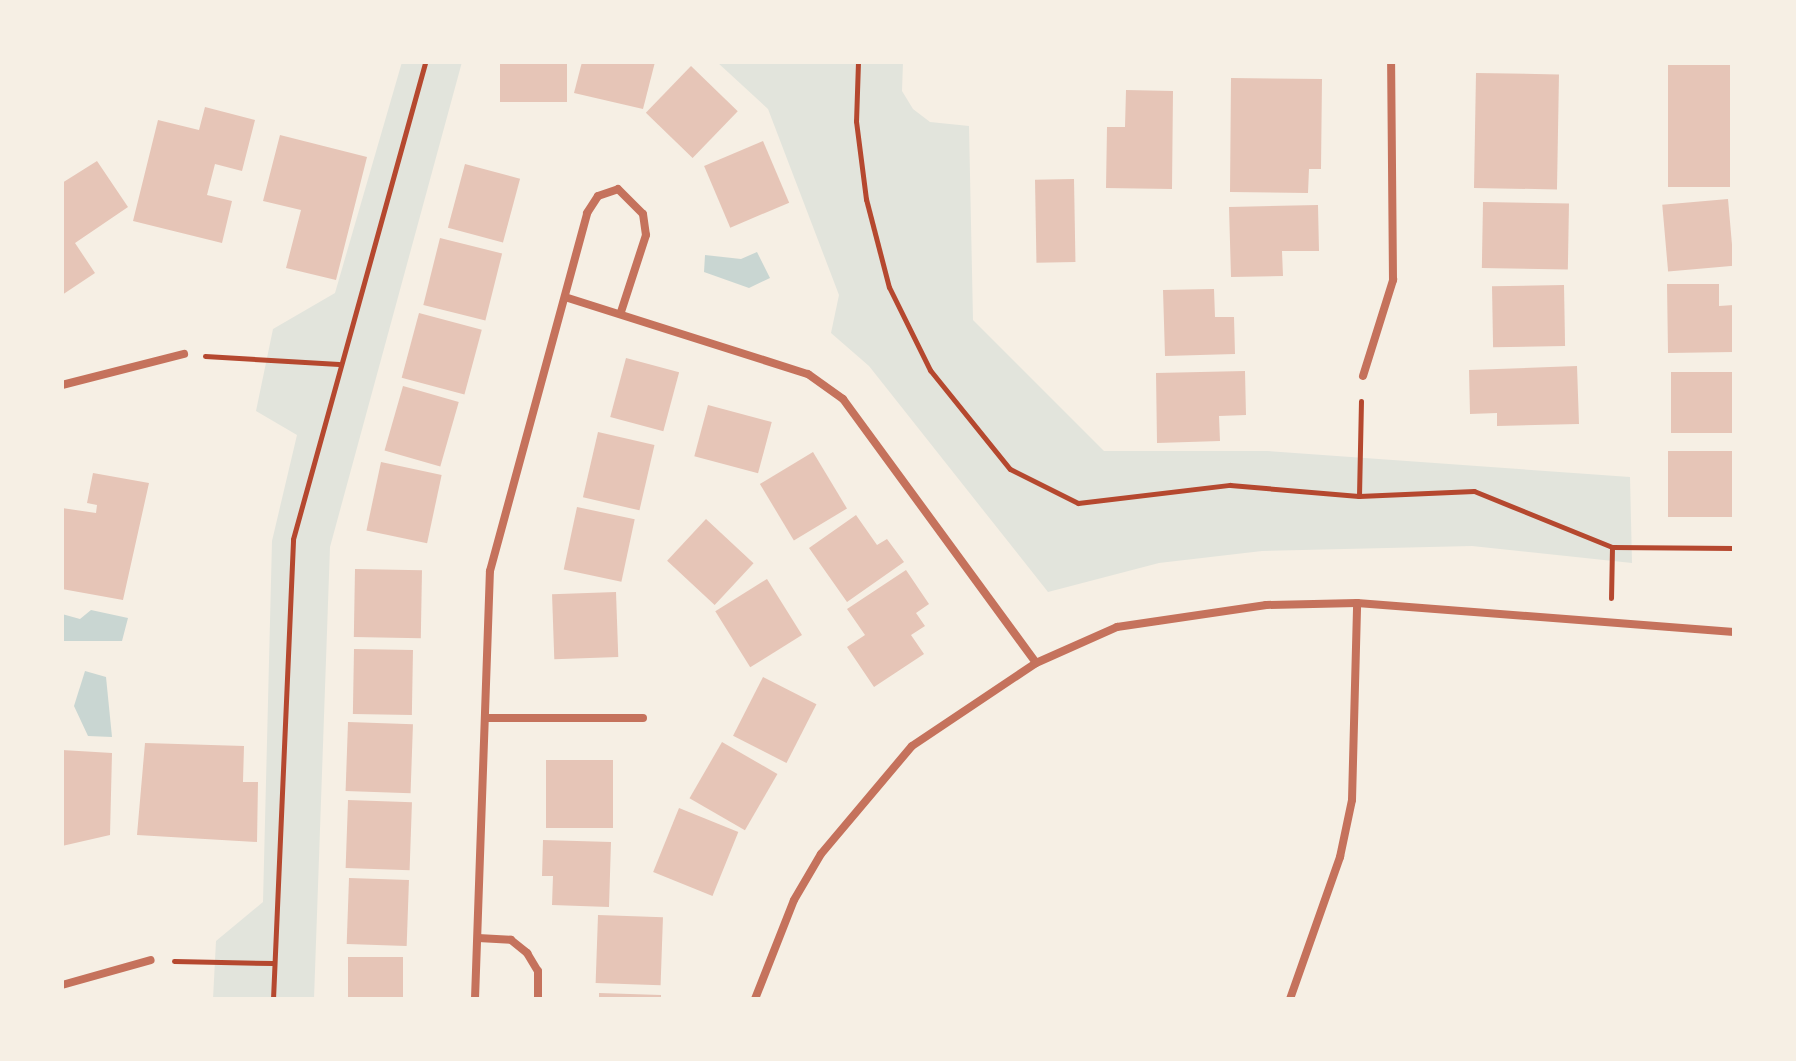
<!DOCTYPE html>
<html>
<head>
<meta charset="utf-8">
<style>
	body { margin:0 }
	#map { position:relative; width:1796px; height:1061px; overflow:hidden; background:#f6efe4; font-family:Lato,sans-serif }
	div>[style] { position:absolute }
	.green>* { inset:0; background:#e2e4dc }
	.water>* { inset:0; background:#c9d6d2 }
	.building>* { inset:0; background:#e6c5b7; transform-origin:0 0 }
	.path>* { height:5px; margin:-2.5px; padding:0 2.5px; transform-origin:2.5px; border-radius:2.5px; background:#b5482f }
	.minor>* { height:8px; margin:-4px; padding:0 4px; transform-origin:4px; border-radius:4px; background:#c5725c }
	span { translate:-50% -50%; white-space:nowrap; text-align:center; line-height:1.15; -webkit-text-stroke:7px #f6efe4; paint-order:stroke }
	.frame { position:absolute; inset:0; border:64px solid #f6efe4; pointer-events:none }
</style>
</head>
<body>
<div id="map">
	<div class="green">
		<div style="clip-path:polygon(402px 62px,462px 62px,330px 547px,314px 999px,213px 999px,216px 941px,263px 902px,272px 541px,297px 435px,256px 411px,273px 329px,335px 293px)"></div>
		<div style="clip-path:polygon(717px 62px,903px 62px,902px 91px,913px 109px,930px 122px,969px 126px,973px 320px,1104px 451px,1267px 451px,1630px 477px,1632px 563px,1472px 546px,1262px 551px,1159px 563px,1048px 592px,869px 366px,831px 333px,839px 295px,768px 109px)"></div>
	</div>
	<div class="water">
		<div style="clip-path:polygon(757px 252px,770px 278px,749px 288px,704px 272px,705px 255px,741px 259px)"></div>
		<div style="clip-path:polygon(91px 610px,128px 618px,122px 641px,62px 641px,62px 614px,80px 619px)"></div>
		<div style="clip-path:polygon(85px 671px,106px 677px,112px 737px,88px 736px,74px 706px)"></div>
	</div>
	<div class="building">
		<div style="left:500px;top:62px;width:67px;height:40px"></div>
		<div style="clip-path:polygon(582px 62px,655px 62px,643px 109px,574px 93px)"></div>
		<div style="left:1668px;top:65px;width:62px;height:122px"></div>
		<div style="left:691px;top:66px;width:65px;height:65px;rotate:44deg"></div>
		<div style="left:1476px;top:73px;width:83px;height:115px;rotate:1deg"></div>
		<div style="clip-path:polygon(1231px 78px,1322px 79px,1321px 169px,1309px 169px,1308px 193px,1230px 192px)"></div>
		<div style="clip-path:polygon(1126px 90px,1173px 91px,1172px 189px,1106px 188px,1107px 127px,1125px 127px)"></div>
		<div style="clip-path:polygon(205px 107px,255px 120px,242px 171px,215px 164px,207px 195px,232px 201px,222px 243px,133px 221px,158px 120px,199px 130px)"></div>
		<div style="clip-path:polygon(280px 135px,367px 157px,336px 280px,286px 268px,301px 210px,263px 201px)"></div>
		<div style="left:763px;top:141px;width:67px;height:64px;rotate:67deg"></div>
		<div style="clip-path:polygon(97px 161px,128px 207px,75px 243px,95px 273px,62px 295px,62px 183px)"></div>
		<div style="left:465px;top:164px;width:57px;height:66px;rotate:15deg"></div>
		<div style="left:1074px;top:179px;width:83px;height:39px;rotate:89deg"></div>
		<div style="left:1728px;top:199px;width:67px;height:66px;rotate:85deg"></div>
		<div style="left:1483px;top:202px;width:86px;height:66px;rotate:1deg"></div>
		<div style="clip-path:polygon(1318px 205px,1319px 251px,1282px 251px,1283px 276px,1231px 277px,1229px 207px)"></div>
		<div style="left:440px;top:238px;width:64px;height:69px;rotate:14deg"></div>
		<div style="clip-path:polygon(1667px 284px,1719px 284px,1719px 306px,1734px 305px,1734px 352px,1668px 353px)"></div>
		<div style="left:1564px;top:285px;width:61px;height:72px;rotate:89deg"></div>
		<div style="clip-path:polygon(1214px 289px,1215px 317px,1234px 317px,1235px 354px,1165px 356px,1163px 290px)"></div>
		<div style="left:419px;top:313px;width:65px;height:67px;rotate:15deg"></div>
		<div style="left:626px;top:358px;width:55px;height:61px;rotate:15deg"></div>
		<div style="clip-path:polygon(1577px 366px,1579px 424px,1497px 426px,1497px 413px,1470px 414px,1469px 370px)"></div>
		<div style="clip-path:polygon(1245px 371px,1246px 415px,1219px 416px,1220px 441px,1157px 443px,1156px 373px)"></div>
		<div style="left:1734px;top:372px;width:61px;height:63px;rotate:90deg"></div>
		<div style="left:403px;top:386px;width:58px;height:67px;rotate:16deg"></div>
		<div style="left:708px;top:405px;width:66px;height:53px;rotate:15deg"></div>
		<div style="left:598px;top:432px;width:58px;height:67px;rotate:13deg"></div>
		<div style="left:1734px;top:451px;width:66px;height:66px;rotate:90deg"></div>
		<div style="left:813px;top:452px;width:66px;height:62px;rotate:59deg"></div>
		<div style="left:381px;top:462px;width:62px;height:70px;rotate:12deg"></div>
		<div style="clip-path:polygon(93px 473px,149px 483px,123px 600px,62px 589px,62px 508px,96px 513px,97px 505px,87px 503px)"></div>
		<div style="left:577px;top:507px;width:59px;height:64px;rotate:12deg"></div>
		<div style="clip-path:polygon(856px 515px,877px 545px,887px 539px,904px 562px,847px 602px,809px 548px)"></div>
		<div style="left:706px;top:519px;width:65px;height:57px;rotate:43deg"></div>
		<div style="left:355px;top:569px;width:67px;height:68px;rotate:1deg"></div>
		<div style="clip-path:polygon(906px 570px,929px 604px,916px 613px,925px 626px,911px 635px,924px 654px,874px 687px,847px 647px,865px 635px,847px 609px)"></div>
		<div style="left:767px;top:579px;width:66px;height:61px;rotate:58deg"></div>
		<div style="left:616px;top:592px;width:65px;height:64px;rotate:88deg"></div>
		<div style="left:354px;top:649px;width:59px;height:65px;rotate:1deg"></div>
		<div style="left:763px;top:677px;width:60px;height:66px;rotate:27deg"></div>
		<div style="left:348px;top:722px;width:65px;height:69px;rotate:2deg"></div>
		<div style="left:722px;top:742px;width:64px;height:65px;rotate:30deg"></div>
		<div style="clip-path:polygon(145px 743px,244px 746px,243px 782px,258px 782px,257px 842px,137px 835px)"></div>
		<div style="clip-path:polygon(62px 750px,112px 753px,110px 835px,62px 846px)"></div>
		<div style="left:546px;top:760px;width:67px;height:68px"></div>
		<div style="left:348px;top:800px;width:64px;height:68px;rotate:2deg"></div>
		<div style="left:679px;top:808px;width:64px;height:69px;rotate:22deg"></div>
		<div style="clip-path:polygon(543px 840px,611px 842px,609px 907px,552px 905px,553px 876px,542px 876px)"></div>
		<div style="left:349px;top:878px;width:60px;height:66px;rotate:2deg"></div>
		<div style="left:598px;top:915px;width:65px;height:68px;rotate:2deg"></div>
		<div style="left:348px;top:957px;width:55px;height:42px"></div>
		<div style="clip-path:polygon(599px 993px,661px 995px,661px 999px,599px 999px)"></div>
	</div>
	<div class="path">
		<div style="left:858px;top:62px;width:59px;rotate:91.9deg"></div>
		<div style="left:856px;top:121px;width:79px;rotate:82.7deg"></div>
		<div style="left:866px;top:199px;width:91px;rotate:75.4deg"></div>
		<div style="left:889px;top:287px;width:93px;rotate:63.7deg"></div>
		<div style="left:930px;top:370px;width:127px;rotate:51.1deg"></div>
		<div style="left:1010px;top:469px;width:76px;rotate:26.6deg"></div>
		<div style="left:1078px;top:503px;width:153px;rotate:-6.8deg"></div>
		<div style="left:1230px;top:485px;width:129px;rotate:4.9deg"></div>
		<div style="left:1359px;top:496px;width:115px;rotate:-2.5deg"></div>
		<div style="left:1474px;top:491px;width:149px;rotate:22.1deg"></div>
		<div style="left:1612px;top:547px;width:51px;rotate:91.1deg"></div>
		<div style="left:205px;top:356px;width:134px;rotate:3.4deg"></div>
		<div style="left:1359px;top:496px;width:95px;rotate:-88.8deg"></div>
		<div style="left:1612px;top:547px;width:122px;rotate:0.5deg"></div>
		<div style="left:174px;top:961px;width:99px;rotate:1.2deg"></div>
		<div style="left:273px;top:999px;width:460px;rotate:-87.5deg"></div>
		<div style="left:293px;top:539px;width:495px;rotate:-74.5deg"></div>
	</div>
	<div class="minor">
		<div style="left:568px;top:298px;width:252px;rotate:17.6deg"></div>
		<div style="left:808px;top:374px;width:43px;rotate:35.5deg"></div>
		<div style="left:843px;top:399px;width:327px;rotate:53.8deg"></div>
		<div style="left:1363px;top:376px;width:101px;rotate:-72.6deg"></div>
		<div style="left:1393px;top:280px;width:218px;rotate:-90.5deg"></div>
		<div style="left:62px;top:385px;width:126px;rotate:-14.3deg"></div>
		<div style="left:488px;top:718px;width:155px"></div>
		<div style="left:478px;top:938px;width:33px;rotate:3deg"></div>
		<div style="left:511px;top:940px;width:21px;rotate:39deg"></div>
		<div style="left:527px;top:953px;width:21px;rotate:59deg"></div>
		<div style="left:538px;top:971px;width:28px;rotate:90deg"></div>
		<div style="left:62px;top:985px;width:92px;rotate:-15.7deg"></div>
		<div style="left:475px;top:999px;width:428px;rotate:-88deg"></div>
		<div style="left:490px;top:571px;width:371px;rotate:-74.8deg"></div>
		<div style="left:587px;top:213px;width:20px;rotate:-57deg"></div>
		<div style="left:598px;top:196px;width:21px;rotate:-19deg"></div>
		<div style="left:618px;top:189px;width:35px;rotate:45deg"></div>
		<div style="left:643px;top:214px;width:21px;rotate:82deg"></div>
		<div style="left:646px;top:235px;width:81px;rotate:108deg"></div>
		<div style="left:755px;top:999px;width:106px;rotate:-68.5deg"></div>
		<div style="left:794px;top:900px;width:53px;rotate:-59.6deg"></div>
		<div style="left:821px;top:854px;width:141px;rotate:-49.9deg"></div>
		<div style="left:912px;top:746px;width:149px;rotate:-33.8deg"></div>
		<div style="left:1036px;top:663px;width:89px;rotate:-24deg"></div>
		<div style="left:1117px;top:627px;width:151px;rotate:-8.4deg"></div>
		<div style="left:1266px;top:605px;width:91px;rotate:-1.3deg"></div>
		<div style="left:1357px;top:603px;width:378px;rotate:4.4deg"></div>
		<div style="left:1290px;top:999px;width:151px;rotate:-70.6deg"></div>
		<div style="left:1340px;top:857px;width:58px;rotate:-78.1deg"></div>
		<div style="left:1352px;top:800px;width:197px;rotate:-88.5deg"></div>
	</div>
	<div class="frame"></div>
</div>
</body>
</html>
